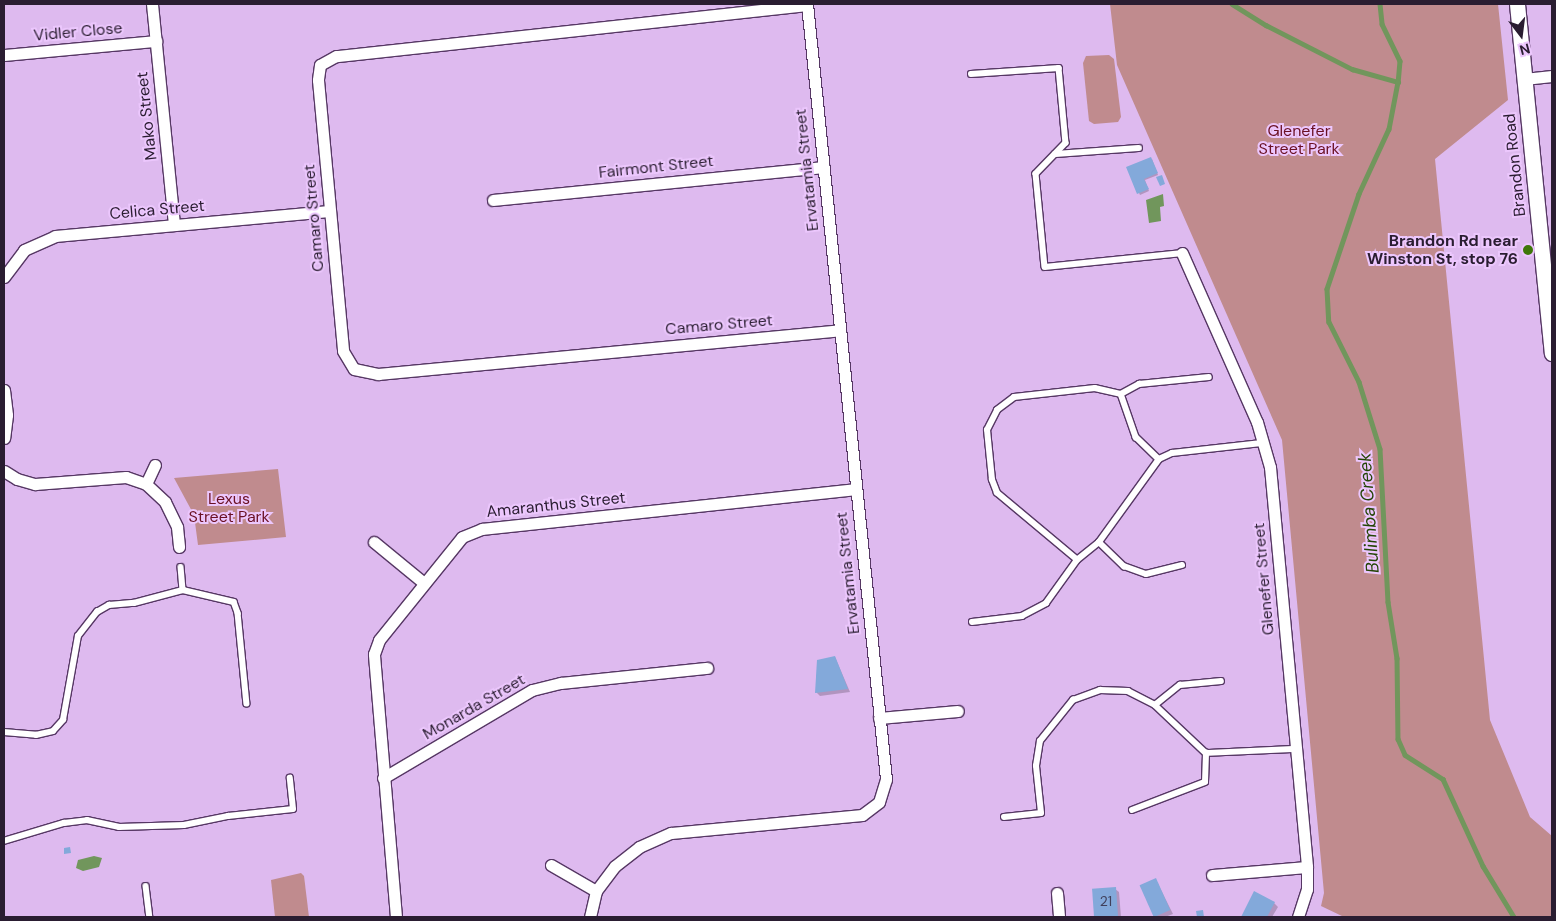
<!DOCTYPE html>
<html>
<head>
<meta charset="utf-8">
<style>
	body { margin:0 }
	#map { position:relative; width:1556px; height:921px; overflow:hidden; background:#debaef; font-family:"DM Sans",sans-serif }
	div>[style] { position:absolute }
	.green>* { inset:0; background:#c08b8e }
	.water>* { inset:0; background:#71965c }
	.shadow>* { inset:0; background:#0003 }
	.stream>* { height:4.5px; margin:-2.25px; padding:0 2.25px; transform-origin:2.25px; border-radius:2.25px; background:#71965c }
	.building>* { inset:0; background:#83a9da; transform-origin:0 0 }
	.roads { filter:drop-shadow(1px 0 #563764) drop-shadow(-1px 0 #563764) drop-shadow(0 1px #563764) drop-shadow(0 -1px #563764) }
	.service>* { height:5.5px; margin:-2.75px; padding:0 2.75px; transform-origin:2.75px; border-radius:2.75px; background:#fff }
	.minor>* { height:11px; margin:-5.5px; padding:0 5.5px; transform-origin:5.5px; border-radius:5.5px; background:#fff }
	.tertiary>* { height:15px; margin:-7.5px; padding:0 7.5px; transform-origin:7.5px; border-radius:7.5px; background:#fff }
	.dots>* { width:14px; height:14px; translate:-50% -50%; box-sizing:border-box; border:2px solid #ecc7fd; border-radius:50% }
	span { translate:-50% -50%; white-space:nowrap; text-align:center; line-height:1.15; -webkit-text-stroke:4px #ecc7fd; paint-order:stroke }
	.number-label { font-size:14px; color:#40405b }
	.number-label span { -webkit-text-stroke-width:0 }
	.street-label { font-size:16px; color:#2a1d31 }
	.park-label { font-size:16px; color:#6a1024 }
	.poi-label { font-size:16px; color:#2a1d31; font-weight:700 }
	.right { translate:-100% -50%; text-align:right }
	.water-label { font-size:18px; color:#234505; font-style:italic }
	.frame { position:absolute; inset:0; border:5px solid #2a1d31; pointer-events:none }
	.north { position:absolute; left:1496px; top:10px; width:50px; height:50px; -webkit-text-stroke:4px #ecc7fd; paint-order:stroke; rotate:165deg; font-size:14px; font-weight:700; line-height:20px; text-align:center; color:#2a1d31 }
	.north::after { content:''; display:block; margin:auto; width:18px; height:22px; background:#2a1d31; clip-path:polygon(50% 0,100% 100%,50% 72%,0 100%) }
</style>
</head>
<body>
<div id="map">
	<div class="green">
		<div style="clip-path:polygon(1110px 4px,1498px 4px,1508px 100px,1435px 159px,1490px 720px,1530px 817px,1552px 836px,1552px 917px,1344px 917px,1321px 906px,1324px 893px,1282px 440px,1117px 65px)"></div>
		<div style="clip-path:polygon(1109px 55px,1114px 59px,1121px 117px,1118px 122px,1094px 124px,1089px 121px,1083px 63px,1086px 56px)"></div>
		<div style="clip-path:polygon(278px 469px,286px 537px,198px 545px,194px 515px,174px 478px)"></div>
		<div style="clip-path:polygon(301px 873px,304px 876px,309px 917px,275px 917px,271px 880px)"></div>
	</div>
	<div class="water">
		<div style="clip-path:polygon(1163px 194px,1164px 206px,1160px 207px,1161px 221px,1149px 223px,1146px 200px)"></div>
		<div style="clip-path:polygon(94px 856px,102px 858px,99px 867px,83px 871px,76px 868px,78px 860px)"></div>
	</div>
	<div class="shadow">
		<div style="clip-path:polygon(1152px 159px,1158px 175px,1145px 180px,1149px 191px,1140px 195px,1127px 168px)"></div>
		<div style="clip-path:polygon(835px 657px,850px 692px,820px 696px,816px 692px)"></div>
		<div style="clip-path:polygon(1156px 880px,1173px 914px,1165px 917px,1155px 917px,1141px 886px)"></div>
		<div style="clip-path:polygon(1115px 889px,1119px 892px,1121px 917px,1096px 917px,1094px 891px)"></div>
		<div style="clip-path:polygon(1274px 903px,1278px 907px,1272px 917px,1242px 916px)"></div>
	</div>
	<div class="stream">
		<div style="left:1232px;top:4px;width:40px;rotate:32deg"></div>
		<div style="left:1266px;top:25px;width:97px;rotate:27.1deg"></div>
		<div style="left:1352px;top:69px;width:48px;rotate:15.8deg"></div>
		<div style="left:1380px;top:4px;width:20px;rotate:84deg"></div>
		<div style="left:1382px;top:24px;width:41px;rotate:64.1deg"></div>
		<div style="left:1400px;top:61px;width:21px;rotate:95deg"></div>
		<div style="left:1398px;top:82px;width:48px;rotate:100.8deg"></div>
		<div style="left:1389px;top:129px;width:72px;rotate:114.8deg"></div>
		<div style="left:1359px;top:194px;width:100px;rotate:108.6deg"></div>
		<div style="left:1327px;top:289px;width:33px;rotate:87deg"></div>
		<div style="left:1329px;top:322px;width:67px;rotate:63.4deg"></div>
		<div style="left:1359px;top:382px;width:70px;rotate:72.6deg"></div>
		<div style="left:1380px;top:449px;width:153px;rotate:87deg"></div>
		<div style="left:1388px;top:602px;width:57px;rotate:80.9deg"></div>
		<div style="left:1397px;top:658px;width:81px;rotate:89.3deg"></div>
		<div style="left:1398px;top:739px;width:17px;rotate:66deg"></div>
		<div style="left:1405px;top:755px;width:45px;rotate:32.3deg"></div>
		<div style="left:1443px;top:779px;width:96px;rotate:65.3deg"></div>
		<div style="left:1483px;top:866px;width:60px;rotate:58.7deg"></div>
	</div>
	<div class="building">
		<div style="clip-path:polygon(1151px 157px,1158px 173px,1144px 179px,1149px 189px,1137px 194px,1126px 167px)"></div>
		<div style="clip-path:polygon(1162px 175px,1165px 184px,1160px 186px,1156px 177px)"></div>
		<div style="clip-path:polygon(835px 656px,848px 689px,815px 693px,817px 660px)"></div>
		<div style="clip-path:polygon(70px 847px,71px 853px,64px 854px,64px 848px)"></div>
		<div style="left:1156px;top:878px;width:35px;height:18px;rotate:66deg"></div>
		<div style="left:1116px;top:887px;width:29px;height:24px;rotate:86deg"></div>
		<div style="clip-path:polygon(1254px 891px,1275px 902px,1267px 917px,1241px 917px)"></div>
		<div style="clip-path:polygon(1203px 910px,1204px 917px,1197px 917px,1196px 911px)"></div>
	</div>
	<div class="roads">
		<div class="service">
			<div style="left:971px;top:74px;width:88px;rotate:-3.9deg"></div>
			<div style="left:1059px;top:68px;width:75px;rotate:84.7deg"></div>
			<div style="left:1066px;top:143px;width:43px;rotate:134.1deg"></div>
			<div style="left:1036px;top:174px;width:93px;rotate:84.5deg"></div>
			<div style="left:1045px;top:267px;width:138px;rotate:-5.8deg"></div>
			<div style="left:1055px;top:154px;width:84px;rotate:-4.1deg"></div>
			<div style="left:1121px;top:394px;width:46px;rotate:70.8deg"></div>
			<div style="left:1136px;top:437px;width:32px;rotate:44deg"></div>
			<div style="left:1099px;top:542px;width:35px;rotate:44deg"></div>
			<div style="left:1124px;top:566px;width:23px;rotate:20deg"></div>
			<div style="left:1146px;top:574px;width:37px;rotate:-14deg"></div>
			<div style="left:1077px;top:560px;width:104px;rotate:-140.1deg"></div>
			<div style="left:997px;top:493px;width:14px;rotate:-111deg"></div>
			<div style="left:992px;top:480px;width:50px;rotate:-95.7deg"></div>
			<div style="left:987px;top:430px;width:22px;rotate:-63deg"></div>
			<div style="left:997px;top:410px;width:21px;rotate:-37deg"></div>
			<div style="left:1014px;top:397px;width:81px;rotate:-6.3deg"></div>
			<div style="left:1095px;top:388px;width:27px;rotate:13deg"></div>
			<div style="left:1121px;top:394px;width:21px;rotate:-29deg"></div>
			<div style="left:1139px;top:384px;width:70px;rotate:-5.7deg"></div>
			<div style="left:181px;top:567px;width:23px;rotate:85deg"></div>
			<div style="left:972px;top:622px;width:50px;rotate:-6.8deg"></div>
			<div style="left:1022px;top:616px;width:27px;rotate:-28deg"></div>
			<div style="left:1046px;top:603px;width:53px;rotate:-54.2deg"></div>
			<div style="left:1077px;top:560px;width:28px;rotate:-39deg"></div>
			<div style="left:1099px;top:542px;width:102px;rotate:-54.1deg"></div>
			<div style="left:1159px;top:459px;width:14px;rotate:-25deg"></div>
			<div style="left:1172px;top:453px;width:92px;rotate:-6.3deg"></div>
			<div style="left:1155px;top:705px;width:32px;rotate:-39deg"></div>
			<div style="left:1180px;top:685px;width:41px;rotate:-5.6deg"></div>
			<div style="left:4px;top:732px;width:32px;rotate:5deg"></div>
			<div style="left:36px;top:735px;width:17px;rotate:-13deg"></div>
			<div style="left:53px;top:731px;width:15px;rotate:-48deg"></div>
			<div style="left:63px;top:720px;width:85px;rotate:-79.9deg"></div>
			<div style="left:78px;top:636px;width:31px;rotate:-52deg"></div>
			<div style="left:97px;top:612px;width:14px;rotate:-30deg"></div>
			<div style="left:109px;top:605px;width:25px;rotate:-5deg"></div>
			<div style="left:134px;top:603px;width:51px;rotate:-14.9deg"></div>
			<div style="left:183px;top:590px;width:52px;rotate:13.2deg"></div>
			<div style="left:234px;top:602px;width:12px;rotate:70deg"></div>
			<div style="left:238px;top:613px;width:91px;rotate:84.4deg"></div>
			<div style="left:1132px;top:810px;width:78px;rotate:-21deg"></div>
			<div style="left:1205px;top:782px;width:29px;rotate:-88deg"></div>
			<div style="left:1004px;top:817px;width:37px;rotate:-6deg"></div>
			<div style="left:1041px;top:813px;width:47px;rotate:-96.1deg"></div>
			<div style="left:1036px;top:766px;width:25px;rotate:-81deg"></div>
			<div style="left:1040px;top:741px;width:53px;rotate:-51.2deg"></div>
			<div style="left:1073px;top:700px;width:29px;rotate:-20deg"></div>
			<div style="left:1100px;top:690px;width:28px;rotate:2deg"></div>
			<div style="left:1128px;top:691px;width:30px;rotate:27deg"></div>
			<div style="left:1155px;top:705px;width:70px;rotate:43.3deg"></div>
			<div style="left:1206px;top:753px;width:89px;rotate:-2.6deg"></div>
			<div style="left:4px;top:841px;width:63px;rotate:-16.7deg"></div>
			<div style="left:64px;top:823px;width:23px;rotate:-7deg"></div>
			<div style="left:87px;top:820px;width:33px;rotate:12deg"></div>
			<div style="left:119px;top:827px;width:65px;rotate:-1.8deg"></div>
			<div style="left:184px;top:825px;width:45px;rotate:-11.6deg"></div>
			<div style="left:228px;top:816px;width:65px;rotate:-6.1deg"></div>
			<div style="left:293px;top:809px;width:31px;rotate:-96deg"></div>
			<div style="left:146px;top:886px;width:31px;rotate:83deg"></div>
		</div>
		<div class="minor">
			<div style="left:152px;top:4px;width:222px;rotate:84.3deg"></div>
			<div style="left:807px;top:5px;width:474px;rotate:173.8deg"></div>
			<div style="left:336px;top:56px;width:18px;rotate:151deg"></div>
			<div style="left:320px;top:65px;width:15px;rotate:98deg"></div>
			<div style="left:318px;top:80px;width:272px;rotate:84.7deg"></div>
			<div style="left:343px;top:351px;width:21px;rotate:59deg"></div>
			<div style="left:354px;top:369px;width:25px;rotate:12deg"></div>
			<div style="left:378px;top:374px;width:464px;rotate:-5.4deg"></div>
			<div style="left:4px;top:55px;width:153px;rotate:-5.3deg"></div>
			<div style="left:1524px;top:79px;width:28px;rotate:-6deg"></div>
			<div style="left:493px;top:200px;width:332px;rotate:-5.7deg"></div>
			<div style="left:1182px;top:253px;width:185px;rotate:66.1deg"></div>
			<div style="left:1257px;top:422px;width:47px;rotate:73.9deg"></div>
			<div style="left:1270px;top:467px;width:402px;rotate:84.7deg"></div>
			<div style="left:1307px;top:867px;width:22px;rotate:90deg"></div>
			<div style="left:1307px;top:889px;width:29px;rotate:108deg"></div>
			<div style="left:4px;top:277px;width:34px;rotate:-53deg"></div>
			<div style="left:24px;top:250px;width:34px;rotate:-24deg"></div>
			<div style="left:55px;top:236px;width:275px;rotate:-5.2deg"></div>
			<div style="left:4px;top:390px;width:25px;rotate:83deg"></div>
			<div style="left:7px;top:415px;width:23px;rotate:97deg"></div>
			<div style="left:4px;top:471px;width:15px;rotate:32deg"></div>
			<div style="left:17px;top:479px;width:19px;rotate:16deg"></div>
			<div style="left:35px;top:484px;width:91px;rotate:-4.4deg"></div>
			<div style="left:126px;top:477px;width:21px;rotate:19deg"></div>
			<div style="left:146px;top:484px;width:26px;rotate:43deg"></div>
			<div style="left:165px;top:502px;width:28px;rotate:64deg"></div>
			<div style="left:177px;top:527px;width:20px;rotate:84deg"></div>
			<div style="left:146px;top:484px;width:21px;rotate:-65deg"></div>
			<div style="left:374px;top:542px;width:65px;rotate:39.4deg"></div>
			<div style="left:879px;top:718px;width:79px;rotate:-5.1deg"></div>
			<div style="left:383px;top:778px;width:173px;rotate:-30.6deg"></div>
			<div style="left:532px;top:690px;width:30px;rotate:-14deg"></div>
			<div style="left:561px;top:683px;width:147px;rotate:-5.9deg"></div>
			<div style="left:551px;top:865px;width:52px;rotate:30deg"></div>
			<div style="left:1212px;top:875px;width:95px;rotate:-4.8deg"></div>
			<div style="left:1057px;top:893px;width:24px;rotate:85deg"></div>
			<div style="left:396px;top:917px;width:264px;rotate:-94.8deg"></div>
			<div style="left:374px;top:654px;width:15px;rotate:-70deg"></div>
			<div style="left:379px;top:640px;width:132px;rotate:-51.1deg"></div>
			<div style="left:462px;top:537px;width:22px;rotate:-22deg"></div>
			<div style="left:482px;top:529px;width:376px;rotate:-6.1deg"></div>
			<div style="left:590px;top:917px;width:27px;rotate:-77deg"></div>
			<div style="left:596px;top:891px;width:31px;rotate:-53deg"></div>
			<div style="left:615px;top:866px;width:31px;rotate:-38deg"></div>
			<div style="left:639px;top:847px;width:35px;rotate:-24deg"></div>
			<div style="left:671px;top:833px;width:192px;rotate:-5.4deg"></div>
			<div style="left:862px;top:815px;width:21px;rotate:-37deg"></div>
			<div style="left:879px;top:802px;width:24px;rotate:-73deg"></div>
			<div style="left:886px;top:779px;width:779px;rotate:-95.82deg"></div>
		</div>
		<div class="tertiary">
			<div style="left:1517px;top:4px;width:351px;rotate:84.3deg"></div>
		</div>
	</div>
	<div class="dots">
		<div style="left:1528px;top:250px;background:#3e7709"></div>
	</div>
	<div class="number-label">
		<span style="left:1106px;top:901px">21</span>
	</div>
	<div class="street-label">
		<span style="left:78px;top:32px;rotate:-5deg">Vidler Close</span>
		<span style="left:147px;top:116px;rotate:-96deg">Mako Street</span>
		<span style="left:1515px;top:165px;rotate:-96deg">Brandon Road</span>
		<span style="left:656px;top:167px;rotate:-6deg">Fairmont Street</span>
		<span style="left:807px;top:170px;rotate:-96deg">Ervatamia Street</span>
		<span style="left:157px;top:210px;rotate:-5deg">Celica Street</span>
		<span style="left:314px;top:218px;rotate:-95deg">Camaro Street</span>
		<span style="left:719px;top:325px;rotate:-5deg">Camaro Street</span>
		<span style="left:556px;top:505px;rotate:-6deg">Amaranthus Street</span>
		<span style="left:848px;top:573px;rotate:-96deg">Ervatamia Street</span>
		<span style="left:1264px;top:579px;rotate:-95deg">Glenefer Street</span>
		<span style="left:474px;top:707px;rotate:-30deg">Monarda Street</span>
	</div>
	<div class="park-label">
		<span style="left:1299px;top:140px">Glenefer<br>Street Park</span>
		<span style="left:229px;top:508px">Lexus<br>Street Park</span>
	</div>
	<div class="poi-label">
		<span class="right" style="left:1518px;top:250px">Brandon Rd near<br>Winston St, stop 76</span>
	</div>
	<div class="water-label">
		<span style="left:1369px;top:513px;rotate:-94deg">Bulimba Creek</span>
	</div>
	<div class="frame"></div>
	<div class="north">N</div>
</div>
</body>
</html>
